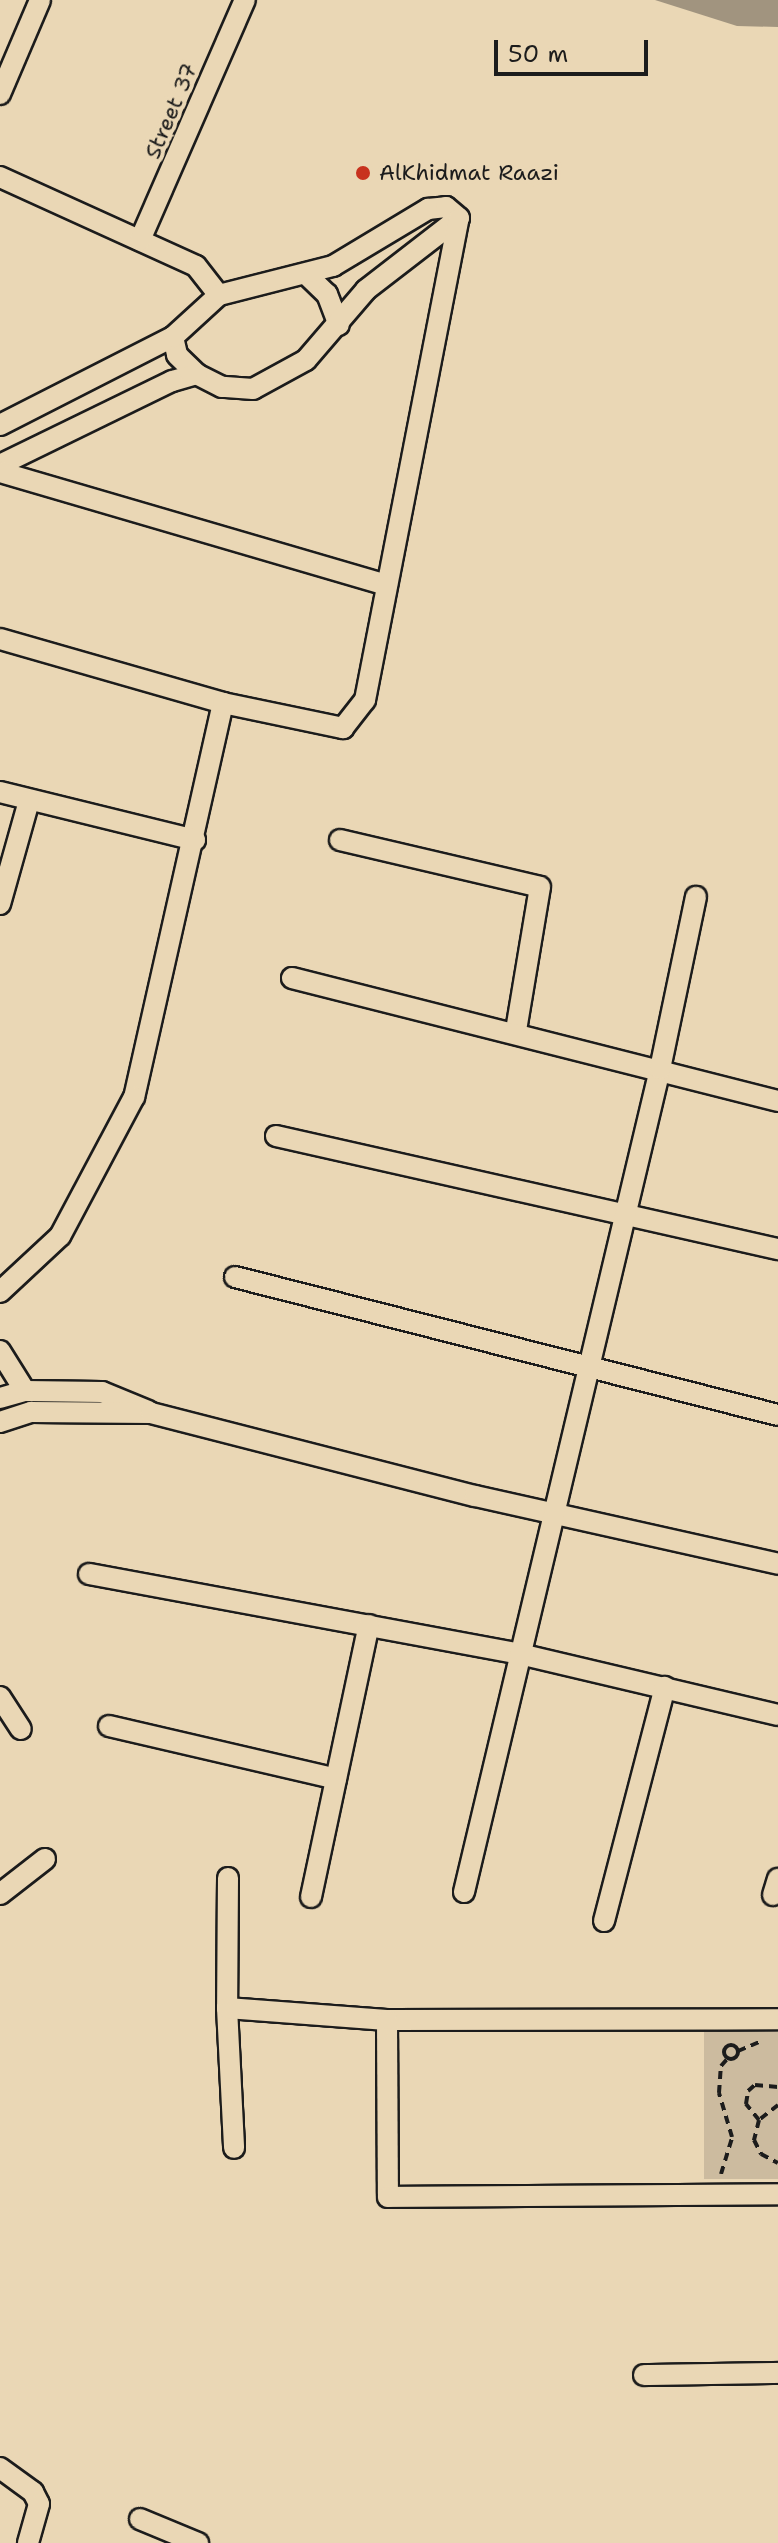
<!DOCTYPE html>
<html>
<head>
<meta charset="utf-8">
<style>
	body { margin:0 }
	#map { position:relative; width:778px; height:2543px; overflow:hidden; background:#ead7b5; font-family:"Shantell Sans",sans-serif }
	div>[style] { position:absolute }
	.green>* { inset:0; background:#ccbb9f; transform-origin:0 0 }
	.water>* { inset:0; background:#a1947f }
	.path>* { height:4px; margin-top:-2px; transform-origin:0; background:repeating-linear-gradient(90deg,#1c1c1c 0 8px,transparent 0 14px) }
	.path>.ring { margin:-2px; padding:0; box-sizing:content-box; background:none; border:4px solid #1c1c1c; border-radius:50% }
	.roads { filter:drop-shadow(2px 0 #1c1c1c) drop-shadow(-2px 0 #1c1c1c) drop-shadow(0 2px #1c1c1c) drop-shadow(0 -2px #1c1c1c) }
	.minor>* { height:20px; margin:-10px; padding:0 10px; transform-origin:10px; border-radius:10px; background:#ead7b5 }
	.dots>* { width:22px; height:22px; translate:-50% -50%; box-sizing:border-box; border:4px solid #ead7b5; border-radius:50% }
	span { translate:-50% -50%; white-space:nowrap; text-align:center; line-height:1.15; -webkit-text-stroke:8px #ead7b5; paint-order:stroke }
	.street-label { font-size:22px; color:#1c1c1c }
	.poi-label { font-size:22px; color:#1c1c1c }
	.left { translate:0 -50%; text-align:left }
	.scale { position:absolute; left:494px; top:40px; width:154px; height:36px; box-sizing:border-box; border:4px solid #1c1c1c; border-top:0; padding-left:10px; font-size:24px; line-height:28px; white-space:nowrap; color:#1c1c1c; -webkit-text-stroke:6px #ead7b5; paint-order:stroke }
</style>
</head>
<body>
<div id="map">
	<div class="green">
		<div style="left:704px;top:2025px;width:74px;height:154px"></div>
	</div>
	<div class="water">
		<div style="clip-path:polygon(655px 0,778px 0,778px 27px,737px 26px)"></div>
	</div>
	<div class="path">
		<div class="ring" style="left:724px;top:2045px;width:10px;height:10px"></div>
		<div style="left:738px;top:2051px;width:25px;rotate:-23deg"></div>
		<div style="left:778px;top:2105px;width:24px;rotate:142deg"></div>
		<div style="left:759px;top:2120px;width:21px;rotate:104deg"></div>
		<div style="left:754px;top:2140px;width:16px;rotate:63deg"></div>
		<div style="left:761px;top:2154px;width:19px;rotate:28deg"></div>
		<div style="left:759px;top:2120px;width:21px;rotate:-129deg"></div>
		<div style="left:746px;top:2104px;width:13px;rotate:-81deg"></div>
		<div style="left:748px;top:2091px;width:9px;rotate:-41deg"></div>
		<div style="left:755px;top:2085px;width:23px;rotate:5deg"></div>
		<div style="left:721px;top:2174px;width:39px;rotate:-73deg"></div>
		<div style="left:732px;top:2137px;width:46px;rotate:-106.5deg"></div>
		<div style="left:719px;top:2093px;width:27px;rotate:-86deg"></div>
		<div style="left:721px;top:2066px;width:11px;rotate:-49deg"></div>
	</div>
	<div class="roads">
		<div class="minor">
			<div style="left:0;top:94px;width:102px;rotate:-66.9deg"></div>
			<div style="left:0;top:177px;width:215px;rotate:24.4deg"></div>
			<div style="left:196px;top:266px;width:37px;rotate:52deg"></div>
			<div style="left:140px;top:240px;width:262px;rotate:-66.4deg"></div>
			<div style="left:307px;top:275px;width:28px;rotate:44deg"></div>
			<div style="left:327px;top:294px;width:33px;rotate:69deg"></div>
			<div style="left:173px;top:337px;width:18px;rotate:77deg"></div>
			<div style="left:177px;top:355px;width:28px;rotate:44deg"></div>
			<div style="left:0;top:425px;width:194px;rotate:-27deg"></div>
			<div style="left:173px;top:337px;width:62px;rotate:-42.4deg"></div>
			<div style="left:219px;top:295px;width:118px;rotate:-14.3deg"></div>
			<div style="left:333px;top:266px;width:111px;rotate:-31deg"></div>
			<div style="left:428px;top:209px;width:18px;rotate:-6deg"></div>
			<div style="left:446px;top:207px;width:17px;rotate:40deg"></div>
			<div style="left:459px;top:218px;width:118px;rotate:142.3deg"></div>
			<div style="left:366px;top:290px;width:92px;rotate:130.6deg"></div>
			<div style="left:306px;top:360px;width:60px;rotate:151.3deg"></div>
			<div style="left:253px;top:389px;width:31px;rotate:-176deg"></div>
			<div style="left:222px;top:387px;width:28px;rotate:-153deg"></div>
			<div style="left:197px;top:374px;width:26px;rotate:164deg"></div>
			<div style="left:172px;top:381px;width:191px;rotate:154deg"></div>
			<div style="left:0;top:472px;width:403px;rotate:16.3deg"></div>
			<div style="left:0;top:639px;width:232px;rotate:16deg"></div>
			<div style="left:223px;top:703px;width:404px;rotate:102.7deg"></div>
			<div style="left:134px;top:1097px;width:157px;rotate:118deg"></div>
			<div style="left:60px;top:1236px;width:82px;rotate:137deg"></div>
			<div style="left:223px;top:703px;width:123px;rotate:11.8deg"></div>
			<div style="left:343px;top:728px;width:36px;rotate:-52deg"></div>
			<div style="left:365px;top:700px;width:489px;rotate:-79deg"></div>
			<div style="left:0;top:792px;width:201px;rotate:13.8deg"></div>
			<div style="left:340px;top:840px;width:205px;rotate:13.2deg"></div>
			<div style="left:540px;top:887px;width:146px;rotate:99.5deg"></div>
			<div style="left:0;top:904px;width:107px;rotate:-74.3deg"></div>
			<div style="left:292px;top:978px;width:501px;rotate:14.2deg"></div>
			<div style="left:276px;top:1136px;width:515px;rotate:12.69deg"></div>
			<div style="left:235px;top:1277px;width:560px;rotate:14.26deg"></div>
			<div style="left:0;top:1351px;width:47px;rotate:58deg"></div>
			<div style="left:0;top:1398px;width:26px;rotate:-16deg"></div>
			<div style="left:25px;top:1391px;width:77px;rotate:0.7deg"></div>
			<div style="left:102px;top:1392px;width:50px;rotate:22.4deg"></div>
			<div style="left:0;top:1422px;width:33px;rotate:-18deg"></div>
			<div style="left:31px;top:1412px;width:120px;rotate:0.5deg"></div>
			<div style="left:151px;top:1413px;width:334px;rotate:14.4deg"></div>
			<div style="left:475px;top:1496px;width:311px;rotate:12.6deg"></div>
			<div style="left:89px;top:1574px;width:438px;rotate:10.5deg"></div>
			<div style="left:520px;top:1654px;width:265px;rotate:13.3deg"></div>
			<div style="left:0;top:1697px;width:38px;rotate:57deg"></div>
			<div style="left:109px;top:1726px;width:233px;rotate:13.1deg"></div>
			<div style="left:228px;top:1878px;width:130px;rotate:90.4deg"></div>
			<div style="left:227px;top:2008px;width:140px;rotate:87.1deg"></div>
			<div style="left:464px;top:1892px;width:846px;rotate:-76.6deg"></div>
			<div style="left:660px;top:1069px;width:176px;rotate:-78.2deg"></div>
			<div style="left:0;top:1894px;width:57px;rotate:-37.9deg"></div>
			<div style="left:773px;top:1895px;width:17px;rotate:-73deg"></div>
			<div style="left:311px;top:1897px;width:278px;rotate:-78deg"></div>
			<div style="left:604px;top:1921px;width:242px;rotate:-75.4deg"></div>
			<div style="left:227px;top:2008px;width:160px;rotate:4.3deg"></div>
			<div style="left:387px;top:2020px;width:391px;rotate:-0.1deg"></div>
			<div style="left:387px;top:2020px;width:177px;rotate:89.7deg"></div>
			<div style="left:388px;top:2197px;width:390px;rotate:-0.4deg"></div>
			<div style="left:644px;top:2375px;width:134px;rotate:-0.9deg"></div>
			<div style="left:0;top:2468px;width:41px;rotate:36deg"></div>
			<div style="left:33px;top:2492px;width:13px;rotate:63deg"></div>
			<div style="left:39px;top:2504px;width:41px;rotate:105.8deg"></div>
			<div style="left:140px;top:2519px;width:63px;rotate:22.5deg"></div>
		</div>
	</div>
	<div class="dots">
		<div style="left:363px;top:173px;background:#c8321e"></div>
	</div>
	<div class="street-label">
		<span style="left:171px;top:111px;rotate:-67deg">Street 37</span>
	</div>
	<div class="poi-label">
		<span class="left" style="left:379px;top:173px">AlKhidmat Raazi</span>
	</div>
	<div class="scale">50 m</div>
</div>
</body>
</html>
